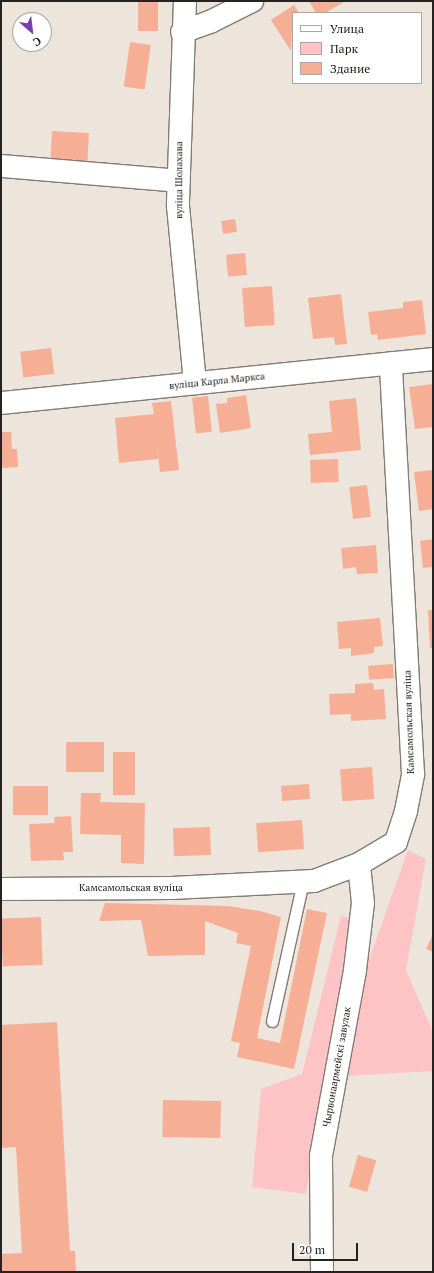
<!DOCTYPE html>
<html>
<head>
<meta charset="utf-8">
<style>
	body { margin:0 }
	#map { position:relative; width:434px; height:1273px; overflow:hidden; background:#ede4db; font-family:"PT Serif",serif }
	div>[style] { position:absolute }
	.green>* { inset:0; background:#fec4c5 }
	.building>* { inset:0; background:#f6af94; transform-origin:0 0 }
	.roads { filter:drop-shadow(1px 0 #837b73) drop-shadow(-1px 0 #837b73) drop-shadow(0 1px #837b73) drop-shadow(0 -1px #837b73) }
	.lane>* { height:11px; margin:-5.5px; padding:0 5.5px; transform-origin:5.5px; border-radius:5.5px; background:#fff }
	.street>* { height:22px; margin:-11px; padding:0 11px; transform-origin:11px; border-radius:11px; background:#fff }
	span { translate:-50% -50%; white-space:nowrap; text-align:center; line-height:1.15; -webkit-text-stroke:3px #fff; paint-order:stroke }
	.street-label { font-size:10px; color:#25221f }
	.frame { position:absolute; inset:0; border:2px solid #25221f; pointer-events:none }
	.legend { position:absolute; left:292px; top:12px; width:130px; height:72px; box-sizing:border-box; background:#fff; border:1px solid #a8a7a5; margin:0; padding:5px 7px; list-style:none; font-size:12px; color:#25221f }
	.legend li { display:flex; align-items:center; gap:8px; height:20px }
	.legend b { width:20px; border:1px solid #a8a7a5 }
	.north { position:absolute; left:12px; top:12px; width:40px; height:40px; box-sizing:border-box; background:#fff; border:1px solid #a8a7a5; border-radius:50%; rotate:152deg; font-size:11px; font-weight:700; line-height:16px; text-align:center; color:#25221f }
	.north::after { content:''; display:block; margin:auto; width:14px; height:18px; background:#7a3cb1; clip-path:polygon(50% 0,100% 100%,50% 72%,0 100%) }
	.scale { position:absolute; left:292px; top:1243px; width:66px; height:18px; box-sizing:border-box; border:2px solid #25221f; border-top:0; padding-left:5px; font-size:12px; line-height:14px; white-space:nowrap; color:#25221f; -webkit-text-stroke:3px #fff; paint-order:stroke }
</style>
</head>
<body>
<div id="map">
	<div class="green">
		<div style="clip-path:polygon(408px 850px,426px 859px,406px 970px,433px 1032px,433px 1071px,346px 1076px,360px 985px)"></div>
		<div style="clip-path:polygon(341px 916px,352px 918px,306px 1194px,252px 1187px,261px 1089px,302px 1074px)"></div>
	</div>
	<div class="building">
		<div style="left:138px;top:1px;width:20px;height:30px"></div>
		<div style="clip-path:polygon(309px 1px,346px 1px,325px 13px,316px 13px)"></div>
		<div style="clip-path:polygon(294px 5px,299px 13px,293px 13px,291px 51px,271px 20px)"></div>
		<div style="left:130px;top:42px;width:21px;height:45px;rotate:8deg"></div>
		<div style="left:52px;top:131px;width:37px;height:29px;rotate:3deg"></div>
		<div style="left:235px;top:219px;width:13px;height:14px;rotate:81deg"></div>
		<div style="left:245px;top:253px;width:22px;height:19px;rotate:85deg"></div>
		<div style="left:272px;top:286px;width:39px;height:30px;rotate:86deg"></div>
		<div style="clip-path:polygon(341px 294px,347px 344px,335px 345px,334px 337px,313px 339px,308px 298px)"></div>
		<div style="clip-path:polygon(422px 300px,426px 334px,378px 340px,377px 334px,371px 335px,368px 312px,403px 308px,403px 302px)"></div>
		<div style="left:51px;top:348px;width:26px;height:31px;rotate:83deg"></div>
		<div style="clip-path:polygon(433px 384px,433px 427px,415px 429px,409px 387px)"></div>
		<div style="clip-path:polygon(246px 395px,251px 428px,220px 433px,216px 404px,227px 403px,227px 398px)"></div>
		<div style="left:208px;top:396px;width:36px;height:16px;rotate:84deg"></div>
		<div style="clip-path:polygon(356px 398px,361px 450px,310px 455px,308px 434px,332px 432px,329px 401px)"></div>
		<div style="clip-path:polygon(171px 401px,179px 470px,160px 472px,157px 447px,158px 459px,119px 463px,115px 418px,154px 414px,152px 403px)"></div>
		<div style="clip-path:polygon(1px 432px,11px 432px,12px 449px,17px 449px,18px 467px,1px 468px)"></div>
		<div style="left:338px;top:459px;width:23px;height:28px;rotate:88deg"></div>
		<div style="clip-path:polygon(433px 470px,433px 509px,419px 511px,414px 472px)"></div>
		<div style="left:367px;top:485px;width:32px;height:18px;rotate:83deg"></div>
		<div style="clip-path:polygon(433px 539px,433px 567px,423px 568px,420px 541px)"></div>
		<div style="clip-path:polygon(376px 545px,378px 573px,357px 574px,356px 567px,343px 569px,341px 548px)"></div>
		<div style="clip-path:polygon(428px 610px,433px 610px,433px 648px,430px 648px)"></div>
		<div style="clip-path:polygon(380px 618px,383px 646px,374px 647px,374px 653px,351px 656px,351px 648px,339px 649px,337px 622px)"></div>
		<div style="left:393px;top:664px;width:14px;height:25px;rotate:86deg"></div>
		<div style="clip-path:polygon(373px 683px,374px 690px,384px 689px,386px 719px,351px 721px,351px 714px,330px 715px,329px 694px,355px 693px,355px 684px)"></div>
		<div style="left:66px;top:742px;width:38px;height:30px"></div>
		<div style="left:113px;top:752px;width:22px;height:43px"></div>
		<div style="left:372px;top:767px;width:32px;height:32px;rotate:86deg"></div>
		<div style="left:309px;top:784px;width:15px;height:28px;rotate:86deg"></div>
		<div style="left:13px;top:786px;width:35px;height:29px"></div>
		<div style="clip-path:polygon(81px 793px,101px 793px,100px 802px,145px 803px,144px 864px,121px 863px,121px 835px,80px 834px)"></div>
		<div style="clip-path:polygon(71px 816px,73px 852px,63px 852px,64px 860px,31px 861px,29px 824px,55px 823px,54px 817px)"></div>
		<div style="left:302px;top:820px;width:29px;height:46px;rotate:86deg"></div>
		<div style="left:210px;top:827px;width:28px;height:37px;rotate:88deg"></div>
		<div style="clip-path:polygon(105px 903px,228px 906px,260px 911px,281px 917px,257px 1038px,280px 1043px,307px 909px,327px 913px,294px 1069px,237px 1057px,240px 1043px,231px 1041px,251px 946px,236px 943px,238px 933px,205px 921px,205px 955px,148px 956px,141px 920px,99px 921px)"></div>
		<div style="left:41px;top:917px;width:48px;height:40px;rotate:88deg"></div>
		<div style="clip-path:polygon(433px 934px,433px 952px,426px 949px)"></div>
		<div style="clip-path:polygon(57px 1022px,70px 1251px,75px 1251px,76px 1272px,1px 1272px,1px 1254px,22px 1253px,16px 1147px,1px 1148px,1px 1025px)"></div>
		<div style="left:163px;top:1100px;width:58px;height:37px;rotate:1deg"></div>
		<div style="left:358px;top:1155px;width:19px;height:33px;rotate:16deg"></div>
	</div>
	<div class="roads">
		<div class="lane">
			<div style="left:272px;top:1021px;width:143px;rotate:-77.5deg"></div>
		</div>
		<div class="street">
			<div style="left:185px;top:1px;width:205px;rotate:92deg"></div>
			<div style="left:178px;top:206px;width:178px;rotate:84.5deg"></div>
			<div style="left:182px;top:32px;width:32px;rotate:-20deg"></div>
			<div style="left:212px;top:21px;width:45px;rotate:-26.6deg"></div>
			<div style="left:1px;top:166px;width:178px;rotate:4.8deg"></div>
			<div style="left:1px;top:403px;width:434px;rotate:-5.8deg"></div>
			<div style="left:1px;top:889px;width:171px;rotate:-0.3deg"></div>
			<div style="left:172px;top:888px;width:142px;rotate:-2.8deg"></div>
			<div style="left:314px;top:881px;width:48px;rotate:-20.7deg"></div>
			<div style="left:359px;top:864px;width:43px;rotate:-30.7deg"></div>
			<div style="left:396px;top:842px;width:33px;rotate:-72deg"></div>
			<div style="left:406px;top:811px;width:38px;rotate:-79deg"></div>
			<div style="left:413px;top:774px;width:411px;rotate:-93.1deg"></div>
			<div style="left:322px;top:1272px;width:116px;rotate:-90.5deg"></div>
			<div style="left:321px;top:1156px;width:189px;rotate:-79.6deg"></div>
			<div style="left:355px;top:970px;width:67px;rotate:-83.2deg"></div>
			<div style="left:363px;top:903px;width:39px;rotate:-96deg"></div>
		</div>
	</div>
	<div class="street-label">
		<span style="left:179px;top:180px;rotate:-90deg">вуліца Шолахава</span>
		<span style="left:217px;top:381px;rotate:-6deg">вуліца Карла Маркса</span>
		<span style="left:409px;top:722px;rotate:-92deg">Камсамольская вуліца</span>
		<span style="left:131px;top:888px">Камсамольская вуліца</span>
		<span style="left:337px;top:1067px;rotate:-80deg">Чырвонаармейскі завулак</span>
	</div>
	<div class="frame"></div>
	<ul class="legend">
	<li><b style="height:5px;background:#fff"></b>Улица</li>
	<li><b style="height:11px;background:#fec4c5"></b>Парк</li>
	<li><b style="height:11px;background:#f6af94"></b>Здание</li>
	</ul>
	<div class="north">С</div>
	<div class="scale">20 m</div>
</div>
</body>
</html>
